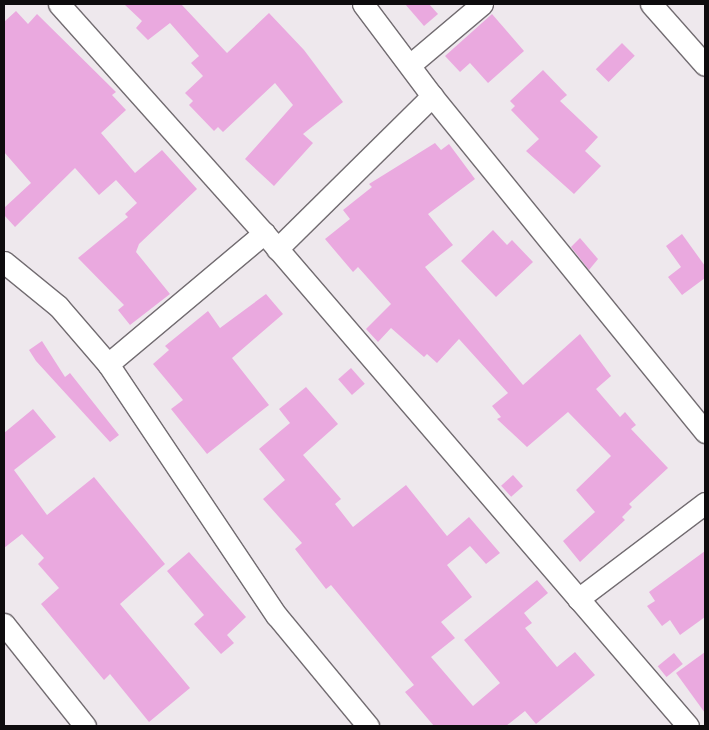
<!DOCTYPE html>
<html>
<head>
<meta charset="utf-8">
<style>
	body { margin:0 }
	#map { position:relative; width:709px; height:730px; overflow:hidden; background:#eee8ed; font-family:Overpass,sans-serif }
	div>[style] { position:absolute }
	.building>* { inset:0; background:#eaa9df; transform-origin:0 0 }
	.roads { filter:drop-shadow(1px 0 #726c71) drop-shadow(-1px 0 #726c71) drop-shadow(0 1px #726c71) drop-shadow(0 -1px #726c71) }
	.minor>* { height:21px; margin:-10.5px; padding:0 10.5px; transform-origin:10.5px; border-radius:10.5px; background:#fff }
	span { translate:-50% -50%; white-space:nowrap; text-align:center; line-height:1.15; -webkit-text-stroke:5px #fff; paint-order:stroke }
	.frame { position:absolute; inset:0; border:5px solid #0e0c0e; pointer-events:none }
</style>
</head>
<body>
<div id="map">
	<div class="building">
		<div style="clip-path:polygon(124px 4px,181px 4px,227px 53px,269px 13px,304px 50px,343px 102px,303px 134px,313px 143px,274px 186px,245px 159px,293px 105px,275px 83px,223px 132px,218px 127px,214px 131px,189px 105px,193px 101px,185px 93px,203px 76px,191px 63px,199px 56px,170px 23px,148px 40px,136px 28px,142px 21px)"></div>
		<div style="clip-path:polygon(405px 4px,429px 4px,438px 14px,424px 26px)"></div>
		<div style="clip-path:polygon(16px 11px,28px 24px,37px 14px,116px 92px,112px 95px,126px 110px,101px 133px,135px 173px,162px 150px,197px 189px,139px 244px,136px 252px,170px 294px,130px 325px,118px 310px,124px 305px,78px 258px,128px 217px,125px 214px,137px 203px,116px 180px,99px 195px,75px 168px,15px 227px,4px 215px,4px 208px,31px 183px,4px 152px,4px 22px)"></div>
		<div style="clip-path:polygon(492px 14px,524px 51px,488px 83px,470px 63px,460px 72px,445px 56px)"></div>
		<div style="left:622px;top:43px;width:18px;height:37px;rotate:45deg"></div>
		<div style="clip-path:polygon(543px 70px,567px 95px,560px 101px,598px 137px,585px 151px,601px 166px,574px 194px,526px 151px,539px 139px,511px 110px,515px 106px,510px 101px)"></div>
		<div style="clip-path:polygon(435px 143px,441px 150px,449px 144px,475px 179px,428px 214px,453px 245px,425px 267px,523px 385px,580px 334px,611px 376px,596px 389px,620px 417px,625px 412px,636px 425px,631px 429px,668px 468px,629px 504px,632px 507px,622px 517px,625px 520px,580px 562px,563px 541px,595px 512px,576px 490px,611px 456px,568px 412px,527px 447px,497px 419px,501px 417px,492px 406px,508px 393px,459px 339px,437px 363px,427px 354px,424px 357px,391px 328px,378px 342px,366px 329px,391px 304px,358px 267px,353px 272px,325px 239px,350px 219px,343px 210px,372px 187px,369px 184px)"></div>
		<div style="clip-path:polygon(493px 230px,507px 245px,512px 240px,533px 262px,496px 297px,461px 261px)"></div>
		<div style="clip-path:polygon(682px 234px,705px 266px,705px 278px,682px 295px,668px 277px,681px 267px,666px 246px)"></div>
		<div style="clip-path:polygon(580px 238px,598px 259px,589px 270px,571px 247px)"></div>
		<div style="clip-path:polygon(266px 294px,283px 314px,232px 358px,269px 405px,207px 454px,171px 409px,183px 400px,153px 364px,169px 350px,165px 346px,208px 311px,220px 328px)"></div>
		<div style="clip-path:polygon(42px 341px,65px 377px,70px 373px,119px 435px,110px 442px,36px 361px,29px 350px)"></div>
		<div style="left:351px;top:368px;width:21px;height:17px;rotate:49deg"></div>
		<div style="clip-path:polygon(306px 387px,338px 424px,303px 455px,341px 499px,335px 504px,353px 527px,406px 485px,447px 536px,469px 517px,500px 553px,486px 564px,470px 546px,447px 565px,472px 597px,441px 622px,455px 638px,431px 657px,473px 706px,500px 683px,464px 640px,537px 580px,548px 593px,524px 613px,532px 623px,525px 628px,557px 667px,575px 652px,595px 675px,536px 724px,525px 711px,506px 726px,434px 726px,405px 692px,414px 685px,331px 585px,326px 589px,295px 549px,302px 543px,263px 499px,285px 480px,259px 449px,290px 423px,279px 409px)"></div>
		<div style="clip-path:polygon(33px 409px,56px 437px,14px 470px,47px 515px,94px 477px,165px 564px,120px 604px,190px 688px,149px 722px,110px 674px,104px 680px,41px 604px,59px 588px,38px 564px,44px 558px,22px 534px,4px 548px,4px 433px)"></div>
		<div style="left:513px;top:475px;width:15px;height:16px;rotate:48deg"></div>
		<div style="clip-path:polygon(705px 551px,705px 617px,680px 635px,670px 620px,662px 626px,647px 606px,655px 601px,649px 592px)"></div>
		<div style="clip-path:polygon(189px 552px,246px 617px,227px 635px,234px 643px,221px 654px,194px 624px,204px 615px,167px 571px)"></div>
		<div style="clip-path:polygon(705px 652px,705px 713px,676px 673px)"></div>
		<div style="left:674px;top:653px;width:14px;height:21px;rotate:51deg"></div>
	</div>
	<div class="roads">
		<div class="minor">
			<div style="left:59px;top:4px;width:307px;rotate:48.2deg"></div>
			<div style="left:264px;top:233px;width:650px;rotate:49.3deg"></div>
			<div style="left:363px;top:4px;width:115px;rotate:53.1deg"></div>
			<div style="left:432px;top:96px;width:433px;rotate:50.9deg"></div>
			<div style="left:651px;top:4px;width:81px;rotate:48.5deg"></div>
			<div style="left:411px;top:64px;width:93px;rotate:-40.2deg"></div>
			<div style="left:277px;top:249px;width:218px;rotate:-44.6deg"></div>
			<div style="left:4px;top:262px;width:70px;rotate:39.2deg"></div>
			<div style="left:58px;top:306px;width:77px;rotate:49.2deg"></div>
			<div style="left:108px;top:364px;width:303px;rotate:56.2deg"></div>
			<div style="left:277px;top:616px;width:143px;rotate:50.4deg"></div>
			<div style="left:108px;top:364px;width:204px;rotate:-40deg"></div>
			<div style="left:578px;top:599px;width:159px;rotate:-37.1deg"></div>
			<div style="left:4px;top:624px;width:130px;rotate:51.5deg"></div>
		</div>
	</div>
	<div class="frame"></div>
</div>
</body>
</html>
